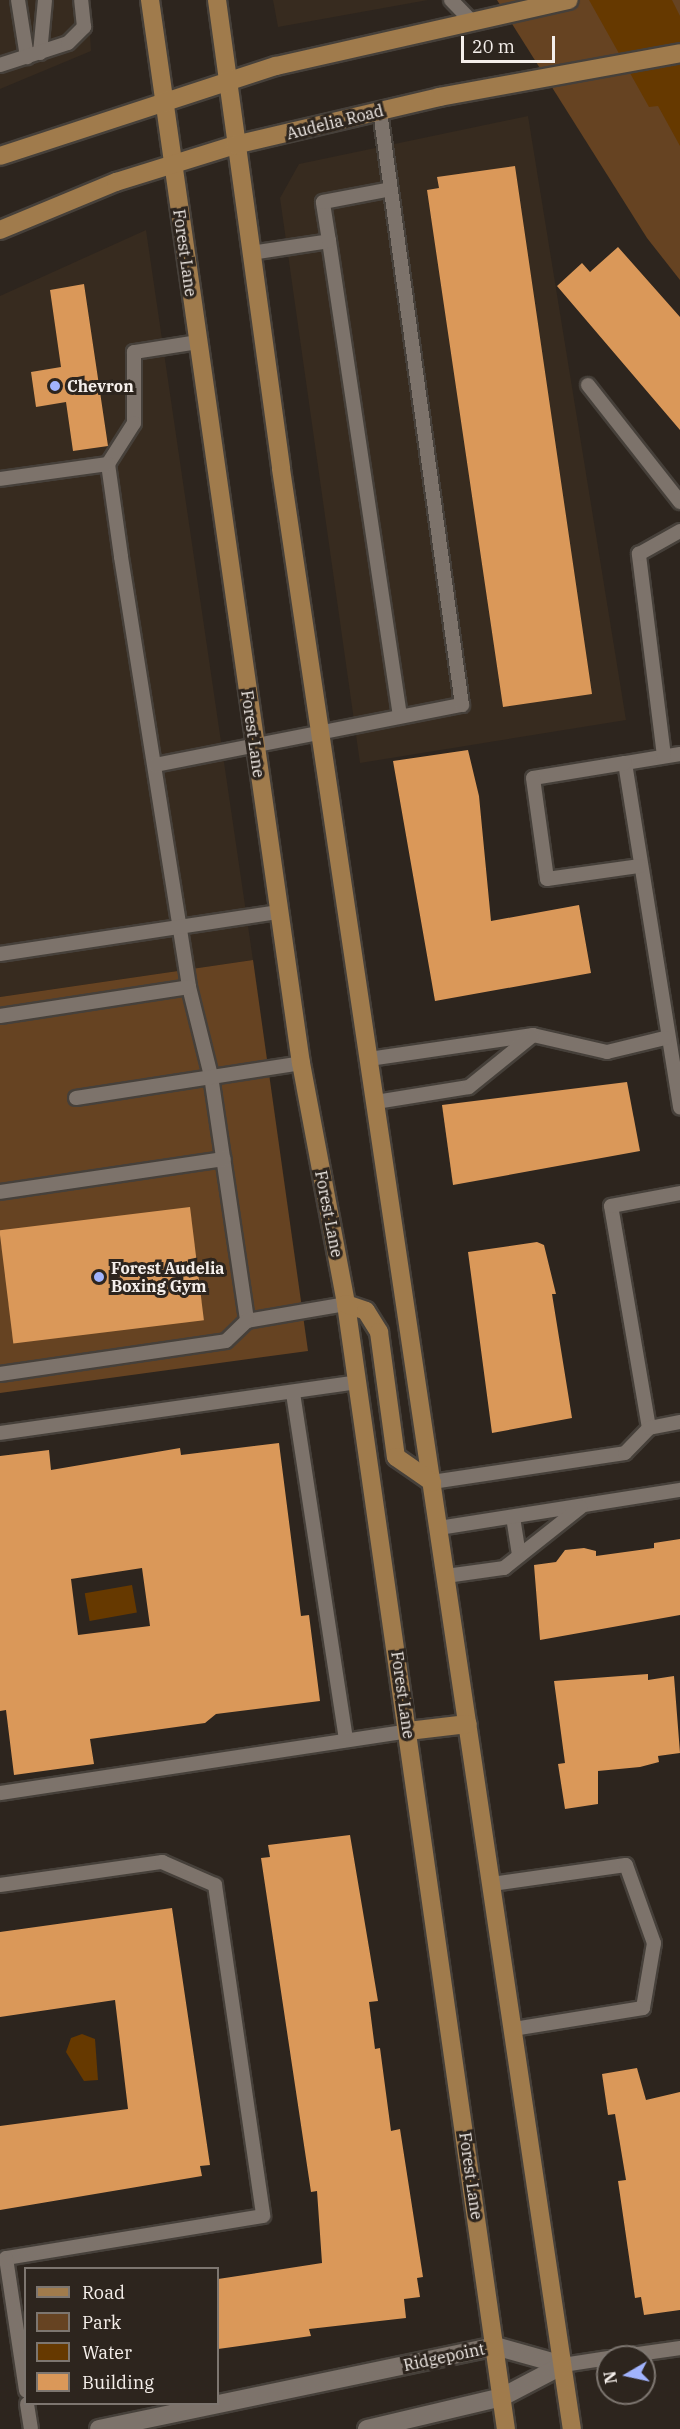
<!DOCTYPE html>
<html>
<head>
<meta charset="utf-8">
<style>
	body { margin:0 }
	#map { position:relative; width:680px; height:2429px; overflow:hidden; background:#2d251e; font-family:"IBM Plex Serif",serif }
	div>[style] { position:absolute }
	.built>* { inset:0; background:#372b1f }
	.green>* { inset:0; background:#664322 }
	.water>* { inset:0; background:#663900; transform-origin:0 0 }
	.building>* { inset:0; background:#da9859; transform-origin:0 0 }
	.roads { filter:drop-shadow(2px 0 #46403a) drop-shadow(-2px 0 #46403a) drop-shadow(0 2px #46403a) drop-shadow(0 -2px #46403a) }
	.lane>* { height:14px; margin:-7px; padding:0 7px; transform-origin:7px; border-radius:7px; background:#7d736b }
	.street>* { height:18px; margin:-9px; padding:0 9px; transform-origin:9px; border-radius:9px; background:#7d736b }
	.secondary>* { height:18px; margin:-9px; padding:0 9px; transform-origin:9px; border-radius:9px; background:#a07b4c }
	.dots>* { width:16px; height:16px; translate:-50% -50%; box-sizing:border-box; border:3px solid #2d251e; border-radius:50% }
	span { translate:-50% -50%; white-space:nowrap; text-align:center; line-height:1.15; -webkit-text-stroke:6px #2d251e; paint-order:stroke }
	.street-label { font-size:16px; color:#f5efeb }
	.poi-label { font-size:16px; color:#f5efeb; font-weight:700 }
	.left { translate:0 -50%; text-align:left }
	.legend { position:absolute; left:24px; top:2267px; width:195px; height:138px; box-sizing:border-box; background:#2d251e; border:2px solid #7d7670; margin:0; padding:8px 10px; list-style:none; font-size:18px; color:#f5efeb }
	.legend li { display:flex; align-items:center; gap:12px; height:30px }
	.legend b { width:30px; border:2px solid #7d7670 }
	.north { position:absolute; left:596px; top:2345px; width:60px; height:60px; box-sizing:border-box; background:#2d251e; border:2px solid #7d7670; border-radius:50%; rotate:261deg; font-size:16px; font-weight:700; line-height:24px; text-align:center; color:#f5efeb }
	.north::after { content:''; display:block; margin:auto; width:21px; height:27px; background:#a1b3fd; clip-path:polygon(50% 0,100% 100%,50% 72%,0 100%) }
	.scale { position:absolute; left:461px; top:36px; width:94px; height:27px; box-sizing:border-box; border:3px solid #f5efeb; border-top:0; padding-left:8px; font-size:18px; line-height:21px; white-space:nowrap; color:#f5efeb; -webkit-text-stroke:4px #2d251e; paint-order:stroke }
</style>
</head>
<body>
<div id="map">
	<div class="built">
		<div style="clip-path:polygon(0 0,88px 0,91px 51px,0 89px)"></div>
		<div style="clip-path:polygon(273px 0,428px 0,278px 27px)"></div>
		<div style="clip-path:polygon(528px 116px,626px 720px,360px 763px,280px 198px,299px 164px)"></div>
		<div style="clip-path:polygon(146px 230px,253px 960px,0 997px,0 296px)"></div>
	</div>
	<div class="green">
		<div style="clip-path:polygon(497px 0,680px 0,680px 280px,647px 238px)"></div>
		<div style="clip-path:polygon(253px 960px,308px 1351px,0 1393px,0 997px)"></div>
	</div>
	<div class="water">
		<div style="clip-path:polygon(589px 0,672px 0,680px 16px,680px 146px,658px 106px,649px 107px)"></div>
		<div style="left:132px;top:1585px;width:28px;height:48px;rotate:80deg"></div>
		<div style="clip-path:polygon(82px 2034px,95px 2039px,98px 2080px,84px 2081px,66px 2052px,71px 2038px)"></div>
	</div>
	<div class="building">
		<div style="clip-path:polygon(515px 166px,592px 694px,503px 707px,427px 190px,439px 188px,437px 177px)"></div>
		<div style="clip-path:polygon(618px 247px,680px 317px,680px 430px,557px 286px,582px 263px,590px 272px)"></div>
		<div style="clip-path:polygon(84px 284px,108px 446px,73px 451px,66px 402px,36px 407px,31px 372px,61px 367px,50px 290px)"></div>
		<div style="clip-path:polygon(468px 750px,479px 796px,491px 921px,579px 905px,591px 973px,435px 1001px,393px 761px)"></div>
		<div style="clip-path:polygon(627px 1082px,640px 1151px,453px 1185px,442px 1105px)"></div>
		<div style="left:190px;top:1207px;width:114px;height:192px;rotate:83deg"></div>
		<div style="clip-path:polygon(537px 1242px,544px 1245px,556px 1294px,552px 1294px,572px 1418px,492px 1433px,468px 1252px)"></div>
		<div style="clip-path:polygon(evenodd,279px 1443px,301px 1616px,309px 1615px,320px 1701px,216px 1714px,205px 1723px,90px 1739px,94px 1764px,14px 1775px,6px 1710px,0 1711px,0 1456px,49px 1450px,51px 1470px,180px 1448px,181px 1455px,279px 1443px,142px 1568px,150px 1626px,78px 1635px,71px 1579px,142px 1568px)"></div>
		<div style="clip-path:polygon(680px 1539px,680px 1615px,540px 1640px,534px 1565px,556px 1562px,565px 1550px,584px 1548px,596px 1551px,596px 1556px,654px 1548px,654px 1543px)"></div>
		<div style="clip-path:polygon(648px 1674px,648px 1680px,674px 1676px,680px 1753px,658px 1756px,659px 1762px,640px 1767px,598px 1771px,598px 1804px,565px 1809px,558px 1764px,565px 1763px,554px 1681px)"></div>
		<div style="clip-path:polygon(350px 1835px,378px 2001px,369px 2002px,375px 2049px,380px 2048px,391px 2131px,400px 2129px,423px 2277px,417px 2278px,420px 2297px,404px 2299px,406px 2318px,309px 2329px,311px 2336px,218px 2349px,218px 2279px,322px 2263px,317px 2191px,311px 2192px,261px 1858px,270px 1857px,268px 1845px)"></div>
		<div style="clip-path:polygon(172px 1908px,210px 2165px,200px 2166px,202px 2176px,0 2210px,0 2126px,128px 2109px,115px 2000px,0 2017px,0 1932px)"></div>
		<div style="clip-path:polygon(637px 2068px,646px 2100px,680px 2092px,680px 2310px,644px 2315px,641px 2297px,635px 2298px,618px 2181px,626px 2180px,615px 2114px,608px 2115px,602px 2074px)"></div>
	</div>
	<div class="roads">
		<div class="lane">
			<div style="left:18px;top:0;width:58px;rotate:81deg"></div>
			<div style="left:451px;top:0;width:28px;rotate:46deg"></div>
			<div style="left:40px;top:53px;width:53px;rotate:-84.6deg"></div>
			<div style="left:0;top:65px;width:71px;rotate:-17.9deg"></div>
			<div style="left:68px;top:43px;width:23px;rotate:-45deg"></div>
			<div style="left:84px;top:27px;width:27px;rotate:-96deg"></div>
			<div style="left:329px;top:241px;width:480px;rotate:81.5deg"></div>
			<div style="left:251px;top:253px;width:79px;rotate:-8.7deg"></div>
			<div style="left:329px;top:241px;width:39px;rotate:-99deg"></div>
			<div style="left:323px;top:202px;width:69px;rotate:-10.8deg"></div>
			<div style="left:198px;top:342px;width:65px;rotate:171.1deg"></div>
			<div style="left:134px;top:352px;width:71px;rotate:90deg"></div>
			<div style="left:134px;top:423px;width:49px;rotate:122.4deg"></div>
			<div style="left:108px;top:464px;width:94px;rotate:82deg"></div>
			<div style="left:121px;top:557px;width:435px;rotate:81deg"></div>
			<div style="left:189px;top:987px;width:92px;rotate:76.1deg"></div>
			<div style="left:211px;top:1076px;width:248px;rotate:81.6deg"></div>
			<div style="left:247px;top:1321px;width:100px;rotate:-9.7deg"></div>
			<div style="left:588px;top:385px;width:149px;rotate:51.8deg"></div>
			<div style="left:0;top:479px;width:109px;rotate:-7.9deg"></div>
			<div style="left:680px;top:754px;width:56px;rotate:170.7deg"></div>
			<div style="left:625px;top:763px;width:349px;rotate:80.9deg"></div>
			<div style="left:664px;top:756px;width:204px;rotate:-97.1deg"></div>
			<div style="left:639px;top:554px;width:47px;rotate:-29.3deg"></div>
			<div style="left:625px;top:763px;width:93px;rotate:170.7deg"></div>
			<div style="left:533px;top:778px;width:102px;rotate:82.1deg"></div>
			<div style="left:547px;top:879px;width:94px;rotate:-8deg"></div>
			<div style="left:155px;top:765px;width:313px;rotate:-11.1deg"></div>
			<div style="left:462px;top:705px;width:600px;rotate:-97.86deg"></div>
			<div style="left:0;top:954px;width:282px;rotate:-8.6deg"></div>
			<div style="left:0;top:1016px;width:191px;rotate:-8.7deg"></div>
			<div style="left:369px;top:1059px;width:166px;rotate:-8.3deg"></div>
			<div style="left:533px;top:1035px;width:76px;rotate:12.9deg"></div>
			<div style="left:607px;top:1052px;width:60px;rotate:-13.6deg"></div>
			<div style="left:76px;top:1098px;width:228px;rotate:-8.8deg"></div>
			<div style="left:376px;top:1102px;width:94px;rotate:-9.2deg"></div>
			<div style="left:469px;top:1087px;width:81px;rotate:-39deg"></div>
			<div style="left:0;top:1192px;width:226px;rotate:-8.4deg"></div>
			<div style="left:0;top:1374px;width:228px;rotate:-8.3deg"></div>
			<div style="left:226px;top:1341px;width:29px;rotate:-44deg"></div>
			<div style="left:293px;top:1393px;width:351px;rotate:81.3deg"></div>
			<div style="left:649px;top:1428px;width:225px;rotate:-99.7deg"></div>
			<div style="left:611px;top:1206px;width:70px;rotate:-10.7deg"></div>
			<div style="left:0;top:1433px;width:361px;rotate:-8.1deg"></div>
			<div style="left:432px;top:1482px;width:195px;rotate:-8.5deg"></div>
			<div style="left:625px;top:1453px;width:35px;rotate:-46deg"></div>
			<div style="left:649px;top:1428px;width:32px;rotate:-11deg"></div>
			<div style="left:513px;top:1517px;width:39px;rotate:81deg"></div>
			<div style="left:439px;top:1528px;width:244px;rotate:-9deg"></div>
			<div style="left:446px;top:1576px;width:59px;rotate:-7.9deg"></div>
			<div style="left:504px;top:1568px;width:98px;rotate:-38.4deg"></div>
			<div style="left:0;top:1793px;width:413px;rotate:-8.6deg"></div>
			<div style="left:492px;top:1884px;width:135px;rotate:-8.1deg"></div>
			<div style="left:626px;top:1865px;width:83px;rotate:70.3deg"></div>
			<div style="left:654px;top:1943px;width:66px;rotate:99.6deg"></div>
			<div style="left:643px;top:2008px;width:132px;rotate:170.8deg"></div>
			<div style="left:0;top:1885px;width:164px;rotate:-8.1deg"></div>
			<div style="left:162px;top:1862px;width:58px;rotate:23.5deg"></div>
			<div style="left:215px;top:1885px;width:334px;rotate:81.7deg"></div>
			<div style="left:263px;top:2216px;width:260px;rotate:170.7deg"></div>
			<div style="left:6px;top:2258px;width:134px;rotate:81.4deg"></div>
			<div style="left:617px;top:2357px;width:64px;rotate:-8.1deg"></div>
			<div style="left:563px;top:2365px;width:46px;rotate:-8.8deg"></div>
			<div style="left:27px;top:2404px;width:25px;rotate:81deg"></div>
		</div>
		<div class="street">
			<div style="left:99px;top:2429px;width:405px;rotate:-11.8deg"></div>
			<div style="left:495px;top:2346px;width:71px;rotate:15.6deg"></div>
			<div style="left:367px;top:2429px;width:139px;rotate:-13.3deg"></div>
			<div style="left:502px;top:2397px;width:69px;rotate:-27.7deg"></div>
		</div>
		<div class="secondary">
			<div style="left:150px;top:0;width:1074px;rotate:81.92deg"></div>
			<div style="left:301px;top:1063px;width:245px;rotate:79.4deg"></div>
			<div style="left:346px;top:1304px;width:1136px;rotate:81.91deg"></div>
			<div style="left:217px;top:0;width:473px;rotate:82.2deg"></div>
			<div style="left:281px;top:469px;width:1981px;rotate:81.56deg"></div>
			<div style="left:0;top:156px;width:290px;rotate:-18.1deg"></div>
			<div style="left:276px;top:66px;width:300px;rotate:-12.7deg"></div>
			<div style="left:0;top:230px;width:126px;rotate:-22.5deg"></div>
			<div style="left:116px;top:182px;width:125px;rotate:-17.3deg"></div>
			<div style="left:235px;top:145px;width:210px;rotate:-13.2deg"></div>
			<div style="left:439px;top:97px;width:245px;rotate:-10.3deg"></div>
			<div style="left:346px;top:1304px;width:21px;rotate:19deg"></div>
			<div style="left:366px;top:1311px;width:25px;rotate:58deg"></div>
			<div style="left:379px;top:1332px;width:126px;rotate:82.3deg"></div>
			<div style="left:396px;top:1457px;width:44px;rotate:34.8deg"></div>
			<div style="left:408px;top:1731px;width:60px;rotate:-6.7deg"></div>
		</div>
	</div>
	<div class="dots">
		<div style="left:55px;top:386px;background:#a1b3fd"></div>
		<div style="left:99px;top:1277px;background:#a1b3fd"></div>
	</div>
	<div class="street-label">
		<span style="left:335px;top:122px;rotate:-14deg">Audelia Road</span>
		<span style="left:185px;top:253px;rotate:82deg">Forest Lane</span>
		<span style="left:253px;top:734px;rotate:82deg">Forest Lane</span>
		<span style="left:329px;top:1214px;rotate:79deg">Forest Lane</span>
		<span style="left:403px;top:1695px;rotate:82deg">Forest Lane</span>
		<span style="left:471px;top:2176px;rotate:82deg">Forest Lane</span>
		<span style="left:444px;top:2357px;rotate:-12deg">Ridgepoint</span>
	</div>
	<div class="poi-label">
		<span class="left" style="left:67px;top:386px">Chevron</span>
		<span class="left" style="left:111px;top:1277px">Forest Audelia<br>Boxing Gym</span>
	</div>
	<ul class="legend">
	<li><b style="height:8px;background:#a07b4c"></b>Road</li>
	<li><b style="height:16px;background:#664322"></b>Park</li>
	<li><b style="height:16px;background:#663900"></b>Water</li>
	<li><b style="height:16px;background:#da9859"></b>Building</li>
	</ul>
	<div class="north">N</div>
	<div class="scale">20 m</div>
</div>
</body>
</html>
